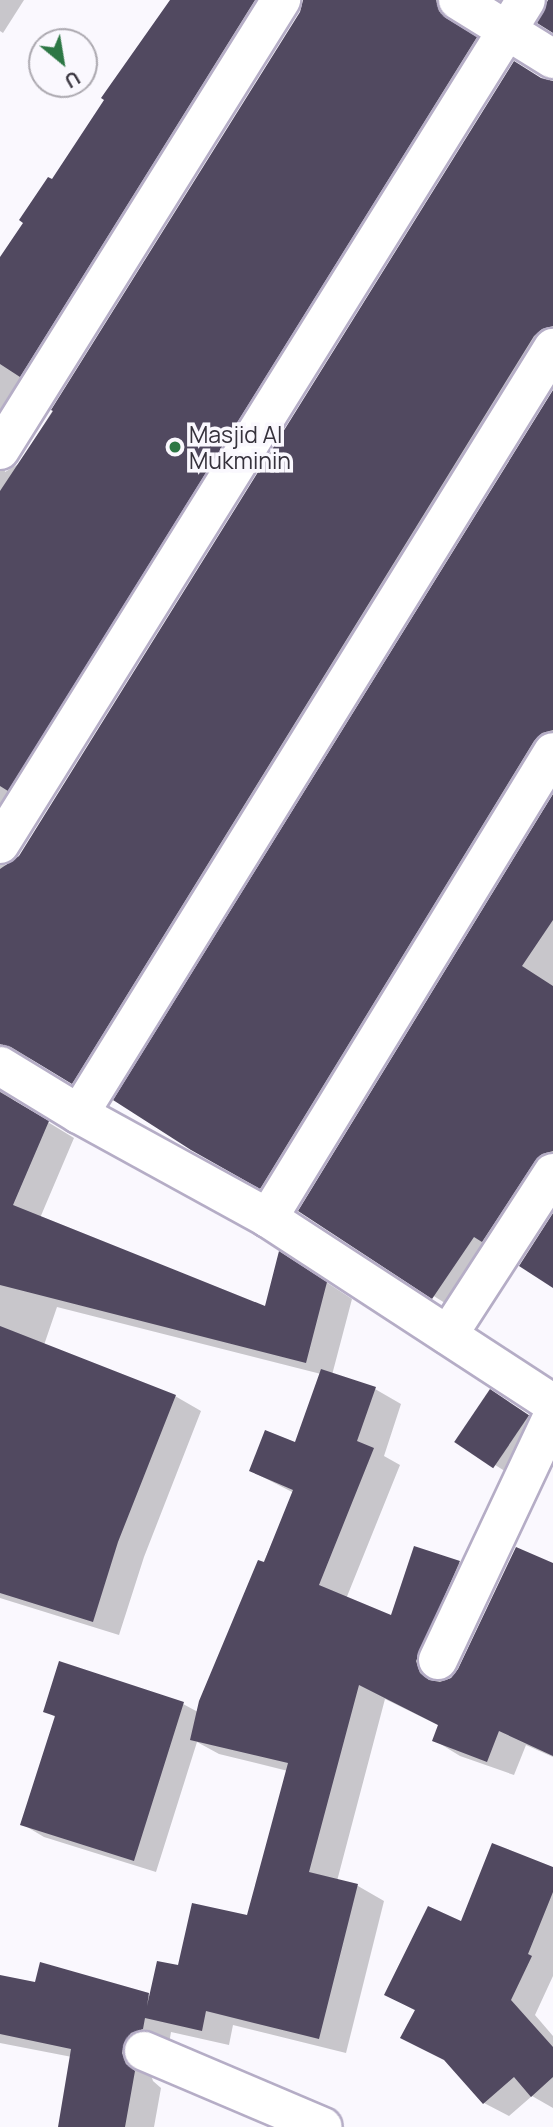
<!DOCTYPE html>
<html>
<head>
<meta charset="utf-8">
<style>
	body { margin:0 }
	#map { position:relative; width:553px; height:2127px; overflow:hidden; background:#faf8fe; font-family:Manrope,sans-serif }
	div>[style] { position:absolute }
	.shadow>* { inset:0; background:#0003; transform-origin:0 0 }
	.building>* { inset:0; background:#514960; transform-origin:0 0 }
	.roads { filter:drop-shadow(2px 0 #b5adc6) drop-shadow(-2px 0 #b5adc6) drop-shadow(0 2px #b5adc6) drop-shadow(0 -2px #b5adc6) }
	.minor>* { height:38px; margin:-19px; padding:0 19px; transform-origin:19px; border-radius:19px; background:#fff }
	.dots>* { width:19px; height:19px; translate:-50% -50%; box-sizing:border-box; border:4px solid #faf8fe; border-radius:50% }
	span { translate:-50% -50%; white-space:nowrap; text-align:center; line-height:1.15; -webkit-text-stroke:7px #faf8fe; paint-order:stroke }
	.poi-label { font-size:23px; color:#36323c }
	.left { translate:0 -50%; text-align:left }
	.north { position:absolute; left:28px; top:28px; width:70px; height:70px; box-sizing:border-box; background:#faf8fe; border:2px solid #aca9b0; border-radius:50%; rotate:150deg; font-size:19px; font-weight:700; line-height:28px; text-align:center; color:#36323c }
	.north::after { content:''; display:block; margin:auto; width:24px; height:32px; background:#2d7745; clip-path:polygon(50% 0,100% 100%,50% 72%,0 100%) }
</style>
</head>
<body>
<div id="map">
	<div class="shadow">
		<div style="clip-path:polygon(0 0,24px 0,3px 33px,0 31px)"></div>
		<div style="clip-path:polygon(171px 0,292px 0,4px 464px,5px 472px,20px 463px,301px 12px,304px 0,469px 0,462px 14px,465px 28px,502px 54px,4px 860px,5px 866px,20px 857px,544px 80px,553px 83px,553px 363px,99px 1097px,29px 1058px,15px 1061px,4px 1081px,6px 1092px,15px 1102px,74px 1138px,40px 1218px,267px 1309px,306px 1269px,352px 1299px,332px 1375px,375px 1389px,401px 1404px,384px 1456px,400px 1465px,346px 1599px,392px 1618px,415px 1548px,460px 1563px,486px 1578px,444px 1667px,444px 1682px,451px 1680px,553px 1565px,553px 1757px,526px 1745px,514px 1775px,460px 1756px,434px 1740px,440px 1726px,385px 1699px,337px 1881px,358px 1886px,384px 1901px,346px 2053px,233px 2025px,229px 2045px,171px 2032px,169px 2044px,149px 2069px,153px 2081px,161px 2088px,154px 2127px,59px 2127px,72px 2057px,0 2043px,0 1977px,36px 1984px,151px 1996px,180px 1967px,248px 1917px,288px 1771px,219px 1754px,197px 1742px,156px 1872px,44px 1837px,22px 1824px,57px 1718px,45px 1711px,60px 1663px,183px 1704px,198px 1712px,294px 1493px,251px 1471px,296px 1444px,321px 1374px,57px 1307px,44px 1345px,175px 1396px,201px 1411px,144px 1557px,119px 1635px,0 1598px,0 260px)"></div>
		<div style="clip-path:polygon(553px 393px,553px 767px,287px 1202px,219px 1165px)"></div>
		<div style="clip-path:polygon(553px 797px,553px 1161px,459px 1312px,300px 1211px)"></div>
		<div style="left:490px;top:1391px;width:74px;height:60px;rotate:32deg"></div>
		<div style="clip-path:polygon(553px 1869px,553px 1976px,535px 2015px,553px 2036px,553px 2108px,532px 2096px,509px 2116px,484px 2103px,416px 2011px,386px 1994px,462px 1924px)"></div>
	</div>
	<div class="building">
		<div style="clip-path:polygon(170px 0,255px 0,20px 377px,0 364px,0 257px,23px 223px,19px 220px,48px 177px,52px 179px,104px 100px,101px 98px)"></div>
		<div style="clip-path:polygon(303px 0,436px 0,439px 11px,446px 18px,477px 37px,8px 791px,0 786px,0 491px,53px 411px,51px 410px,300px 12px)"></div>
		<div style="clip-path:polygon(548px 0,553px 0,553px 33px,537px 23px)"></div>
		<div style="clip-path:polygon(514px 61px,541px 78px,553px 81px,553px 326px,542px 329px,534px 336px,72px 1084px,11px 1047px,0 1044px,0 869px,19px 856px)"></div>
		<div style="clip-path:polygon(553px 390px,553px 730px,542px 733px,534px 741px,260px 1189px,191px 1150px,113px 1100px)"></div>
		<div style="clip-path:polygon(553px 794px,553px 920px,522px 966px,553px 986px,553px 1151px,542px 1154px,535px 1161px,482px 1242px,474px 1237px,432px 1299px,298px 1211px)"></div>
		<div style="clip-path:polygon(0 1092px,49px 1121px,13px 1205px,265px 1306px,279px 1251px,327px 1282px,306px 1363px,0 1285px)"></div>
		<div style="clip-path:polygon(553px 1213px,553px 1288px,519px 1266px)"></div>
		<div style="clip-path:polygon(0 1326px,176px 1395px,118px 1542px,93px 1622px,0 1593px)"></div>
		<div style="clip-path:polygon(321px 1369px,376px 1387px,357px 1441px,374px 1448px,319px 1585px,391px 1615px,414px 1546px,460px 1561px,416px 1661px,420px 1673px,429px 1680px,440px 1682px,451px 1678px,458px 1669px,516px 1547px,553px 1563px,553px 1756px,499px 1731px,487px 1762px,432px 1741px,438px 1725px,359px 1685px,309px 1872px,358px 1884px,319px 2039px,206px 2011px,202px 2031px,145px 2018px,143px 2029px,131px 2033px,124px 2043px,122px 2053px,126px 2064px,135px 2071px,125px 2127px,58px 2127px,71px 2049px,0 2034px,0 1975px,35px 1982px,40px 1962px,149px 1993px,147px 2006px,157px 1961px,178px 1965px,192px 1903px,247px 1915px,288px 1763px,190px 1740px,199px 1701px,258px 1560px,264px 1562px,293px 1490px,249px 1471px,265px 1430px,295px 1442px)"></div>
		<div style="left:490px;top:1389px;width:47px;height:64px;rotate:34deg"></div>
		<div style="clip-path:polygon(59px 1661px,184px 1702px,134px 1861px,20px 1825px,55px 1716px,43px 1712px)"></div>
		<div style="clip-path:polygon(492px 1843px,553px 1867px,553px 1892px,528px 1954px,532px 1956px,511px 2000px,553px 2047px,553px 2077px,531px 2097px,514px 2077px,483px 2104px,444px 2060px,400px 2038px,415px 2010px,384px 1995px,428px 1906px,461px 1921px)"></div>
	</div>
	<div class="roads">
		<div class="minor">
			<div style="left:458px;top:0;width:112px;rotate:31.8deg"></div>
			<div style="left:0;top:450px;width:531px;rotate:-58.02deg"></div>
			<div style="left:0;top:844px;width:994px;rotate:-58.07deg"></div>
			<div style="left:0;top:1066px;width:92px;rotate:31.3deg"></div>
			<div style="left:79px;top:1114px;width:216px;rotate:28.8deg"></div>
			<div style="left:268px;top:1218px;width:340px;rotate:33.1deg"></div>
			<div style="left:79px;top:1114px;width:901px;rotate:-58.25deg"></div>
			<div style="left:268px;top:1218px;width:546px;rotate:-58.55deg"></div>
			<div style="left:448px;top:1335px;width:193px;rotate:-57.1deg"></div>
			<div style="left:438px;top:1660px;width:270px;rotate:-64.8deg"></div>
			<div style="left:144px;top:2051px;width:194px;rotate:23deg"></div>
		</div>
	</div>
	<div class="dots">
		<div style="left:175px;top:447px;background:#2d7745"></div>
	</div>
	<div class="poi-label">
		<span class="left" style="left:189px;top:447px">Masjid Al<br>Mukminin</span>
	</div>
	<div class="north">U</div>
</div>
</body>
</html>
